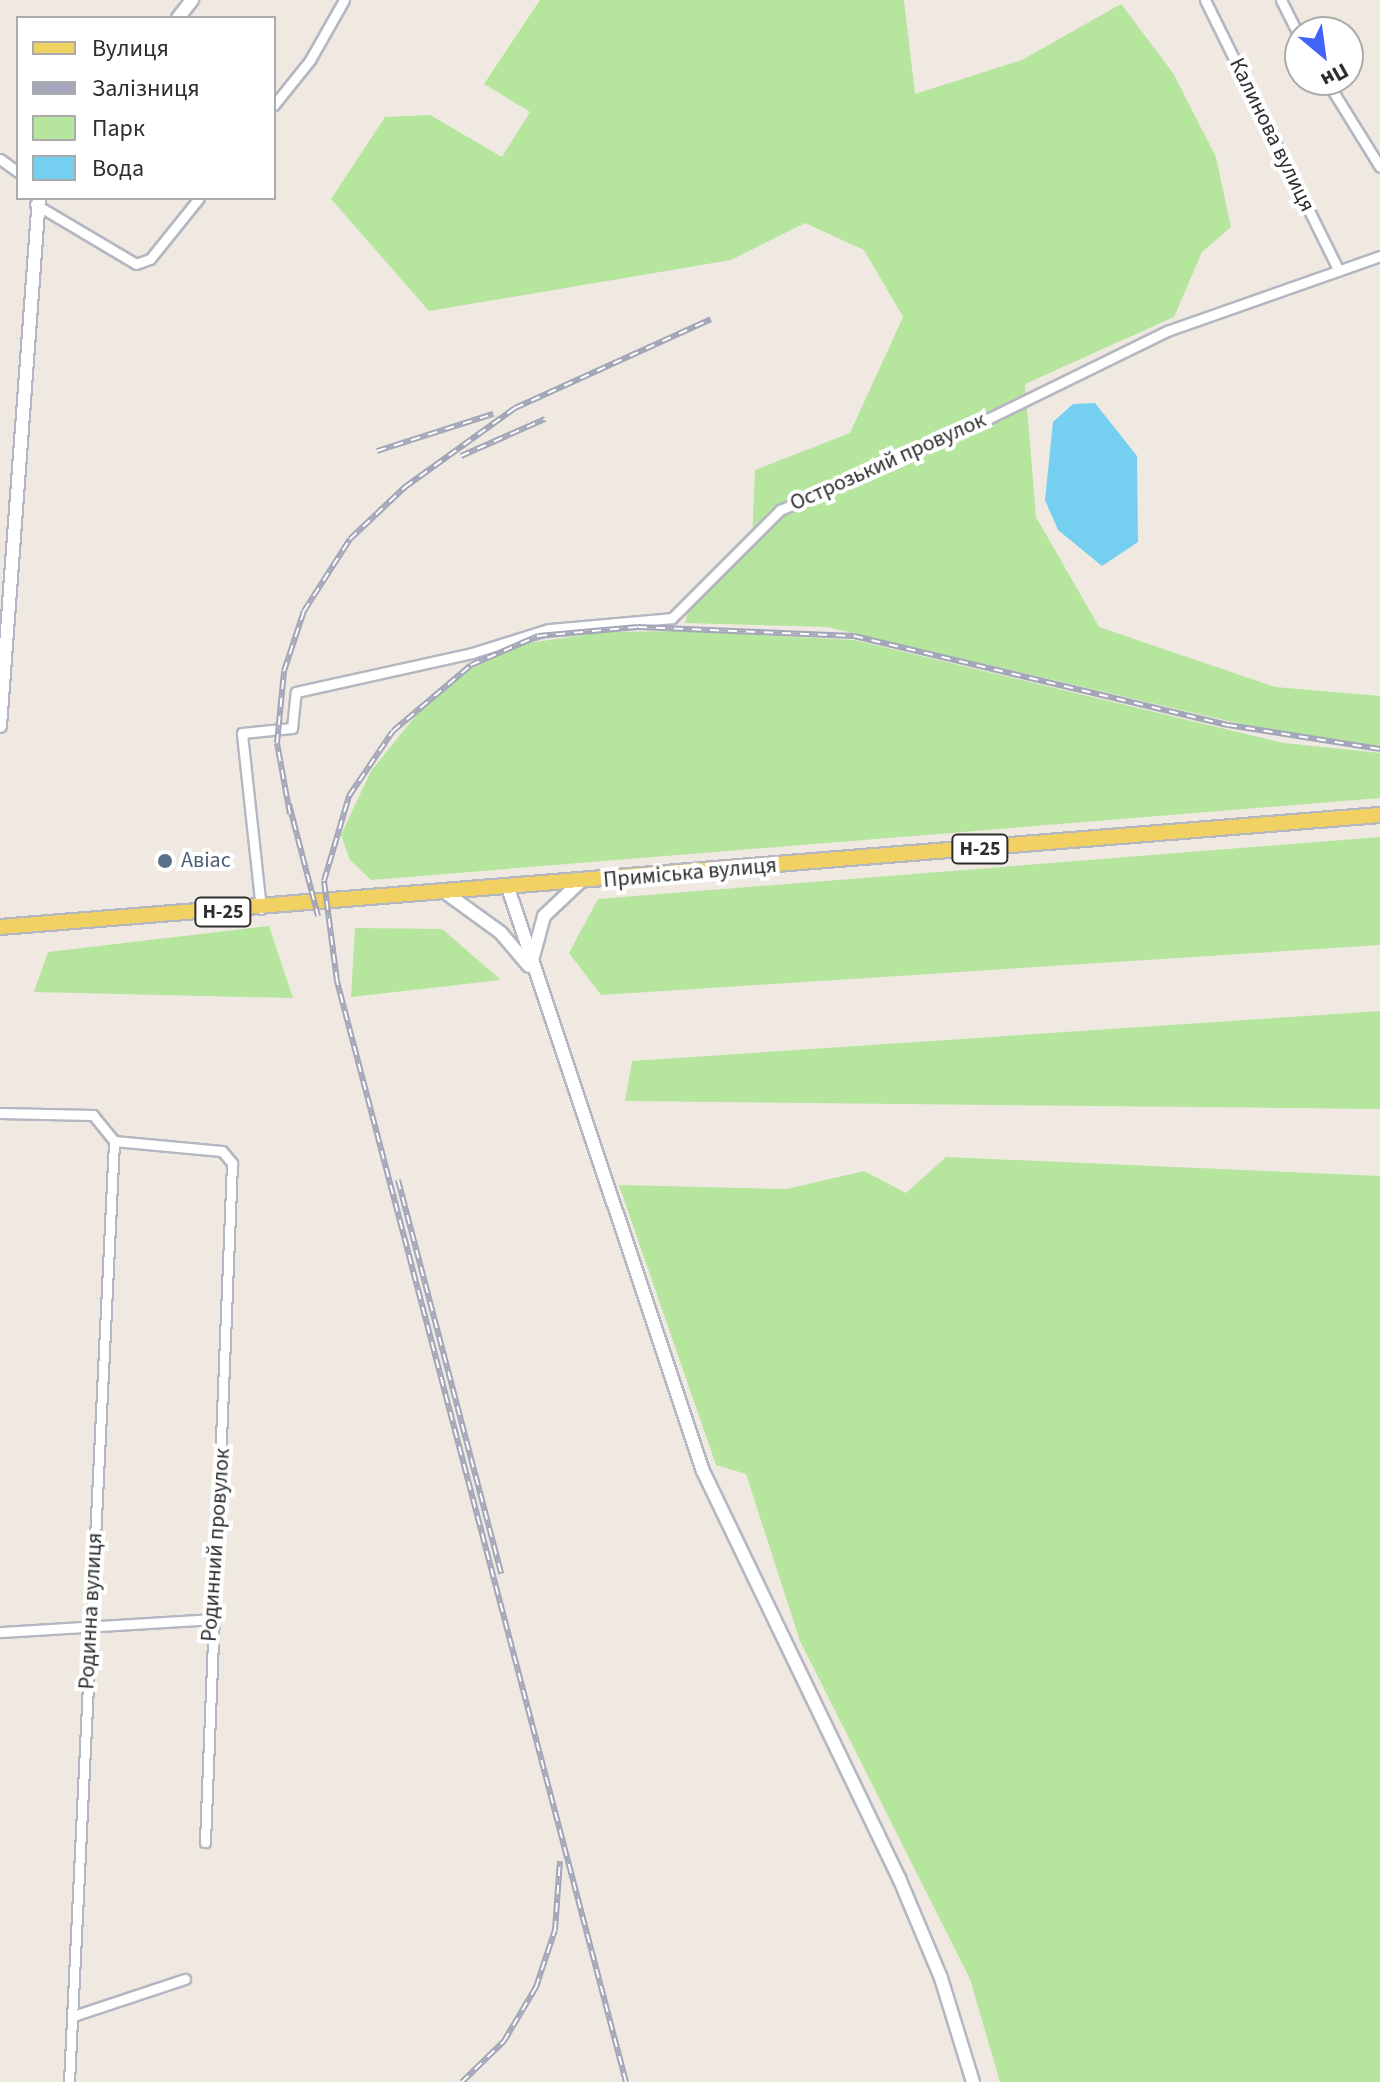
<!DOCTYPE html>
<html>
<head>
<meta charset="utf-8">
<style>
	body { margin:0 }
	#map { position:relative; width:1380px; height:2082px; overflow:hidden; background:#efe9e1; font-family:"Source Sans 3",sans-serif }
	div>[style] { position:absolute }
	.green>* { inset:0; background:#b6e59e }
	.water>* { inset:0; background:#75cff0 }
	.roads { filter:drop-shadow(2px 0 #b4b7c1) drop-shadow(-2px 0 #b4b7c1) drop-shadow(0 2px #b4b7c1) drop-shadow(0 -2px #b4b7c1) }
	.minor>* { height:9px; margin:-4.5px; padding:0 4.5px; transform-origin:4.5px; border-radius:4.5px; background:#fff }
	.secondary>* { height:12px; margin:-6px; padding:0 6px; transform-origin:6px; border-radius:6px; background:#fff }
	.primary>* { height:14px; margin:-7px; padding:0 7px; transform-origin:7px; border-radius:7px; background:#f2d163 }
	.rail>* { height:6px; margin-top:-3px; transform-origin:0; background:repeating-linear-gradient(90deg,#fff 0 9px,#a3a6b8 0 18px); box-sizing:border-box; border-block:2px solid #a3a6b8 }
	.dots>* { width:22px; height:22px; translate:-50% -50%; box-sizing:border-box; border:4px solid #fff; border-radius:50% }
	span { translate:-50% -50%; white-space:nowrap; text-align:center; line-height:1.15; -webkit-text-stroke:8px #fff; paint-order:stroke }
	.shield-label span { padding:2px 6px; background:#fff; border:2px solid; border-radius:6px; -webkit-text-stroke-width:0 }
	.shield-label { font-size:20px; color:#2e2e2e; font-weight:700 }
	.street-label { font-size:22px; color:#2e2e2e }
	.service-label { font-size:22px; color:#4e5e75 }
	.left { translate:0 -50%; text-align:left }
	.legend { position:absolute; left:16px; top:16px; width:260px; height:184px; box-sizing:border-box; background:#fff; border:2px solid #ababab; margin:0; padding:10px 14px; list-style:none; font-size:24px; color:#2e2e2e }
	.legend li { display:flex; align-items:center; gap:16px; height:40px }
	.legend b { width:40px; border:2px solid #ababab }
	.north { position:absolute; left:1284px; top:16px; width:80px; height:80px; box-sizing:border-box; background:#fff; border:2px solid #ababab; border-radius:50%; rotate:151deg; font-size:22px; font-weight:700; line-height:32px; text-align:center; color:#2e2e2e }
	.north::after { content:''; display:block; margin:auto; width:28px; height:36px; background:#4264fb; clip-path:polygon(50% 0,100% 100%,50% 72%,0 100%) }
</style>
</head>
<body>
<div id="map">
	<div class="green">
		<div style="clip-path:polygon(540px 0,904px 0,915px 94px,1022px 60px,1121px 4px,1173px 73px,1216px 157px,1231px 227px,1202px 252px,1174px 317px,1025px 384px,1036px 517px,1099px 627px,1275px 687px,1380px 696px,1380px 746px,1284px 734px,827px 627px,685px 623px,690px 603px,752px 543px,755px 470px,850px 433px,903px 317px,864px 250px,805px 223px,731px 260px,429px 311px,331px 199px,385px 117px,430px 115px,502px 157px,530px 112px,484px 84px)"></div>
		<div style="clip-path:polygon(684px 631px,854px 640px,1284px 743px,1380px 753px,1380px 798px,371px 880px,350px 860px,341px 835px,371px 771px,421px 709px,469px 670px,521px 644px,605px 632px)"></div>
		<div style="clip-path:polygon(1380px 837px,1380px 945px,601px 995px,569px 953px,598px 899px)"></div>
		<div style="clip-path:polygon(269px 926px,293px 998px,34px 992px,48px 952px)"></div>
		<div style="clip-path:polygon(355px 928px,442px 929px,501px 980px,351px 997px)"></div>
		<div style="clip-path:polygon(1380px 1011px,1380px 1109px,625px 1101px,632px 1061px)"></div>
		<div style="clip-path:polygon(946px 1157px,1380px 1176px,1380px 2082px,1000px 2082px,970px 1979px,800px 1641px,746px 1474px,716px 1465px,619px 1185px,787px 1189px,864px 1171px,906px 1193px)"></div>
	</div>
	<div class="water">
		<div style="clip-path:polygon(1095px 403px,1137px 456px,1138px 542px,1102px 566px,1058px 530px,1045px 500px,1053px 422px,1073px 404px)"></div>
	</div>
	<div class="roads">
		<div class="minor">
			<div style="left:1205px;top:0;width:302px;rotate:63.7deg"></div>
			<div style="left:1281px;top:0;width:42px;rotate:63.4deg"></div>
			<div style="left:1326px;top:80px;width:102px;rotate:58.2deg"></div>
			<div style="left:274px;top:105px;width:58px;rotate:-51.3deg"></div>
			<div style="left:310px;top:60px;width:69px;rotate:-60.5deg"></div>
			<div style="left:0;top:159px;width:22px;rotate:36deg"></div>
			<div style="left:35px;top:204px;width:117px;rotate:30.7deg"></div>
			<div style="left:136px;top:264px;width:15px;rotate:-20deg"></div>
			<div style="left:150px;top:259px;width:78px;rotate:-51.2deg"></div>
			<div style="left:261px;top:909px;width:177px;rotate:-96.2deg"></div>
			<div style="left:242px;top:733px;width:50px;rotate:-5.7deg"></div>
			<div style="left:292px;top:728px;width:36px;rotate:-84deg"></div>
			<div style="left:296px;top:692px;width:180px;rotate:-12.5deg"></div>
			<div style="left:472px;top:653px;width:81px;rotate:-17.3deg"></div>
			<div style="left:549px;top:629px;width:123px;rotate:-5.1deg"></div>
			<div style="left:672px;top:618px;width:153px;rotate:-45deg"></div>
			<div style="left:780px;top:510px;width:204px;rotate:-23.4deg"></div>
			<div style="left:967px;top:429px;width:223px;rotate:-26.1deg"></div>
			<div style="left:1167px;top:331px;width:226px;rotate:-19.4deg"></div>
			<div style="left:0;top:1113px;width:93px;rotate:1.2deg"></div>
			<div style="left:93px;top:1115px;width:33px;rotate:51deg"></div>
			<div style="left:114px;top:1141px;width:108px;rotate:5.3deg"></div>
			<div style="left:222px;top:1151px;width:16px;rotate:50deg"></div>
			<div style="left:232px;top:1163px;width:680px;rotate:92.28deg"></div>
			<div style="left:0;top:1632px;width:210px;rotate:-3.5deg"></div>
			<div style="left:73px;top:2016px;width:118px;rotate:-18.3deg"></div>
			<div style="left:69px;top:2082px;width:942px;rotate:-87.26deg"></div>
		</div>
		<div class="secondary">
			<div style="left:178px;top:18px;width:23px;rotate:-52deg"></div>
			<div style="left:0;top:726px;width:529px;rotate:-85.78deg"></div>
			<div style="left:508px;top:888px;width:615px;rotate:71.51deg"></div>
			<div style="left:703px;top:1471px;width:452px;rotate:64.3deg"></div>
			<div style="left:899px;top:1878px;width:108px;rotate:67.2deg"></div>
			<div style="left:941px;top:1978px;width:109px;rotate:72.9deg"></div>
			<div style="left:446px;top:893px;width:68px;rotate:36deg"></div>
			<div style="left:501px;top:933px;width:43px;rotate:49.7deg"></div>
			<div style="left:533px;top:957px;width:42px;rotate:-75deg"></div>
			<div style="left:544px;top:916px;width:50px;rotate:-43.4deg"></div>
		</div>
		<div class="primary">
			<div style="left:0;top:927px;width:1385px;rotate:-4.64deg"></div>
		</div>
	</div>
	<div class="rail">
		<div style="left:377px;top:451px;width:122px;rotate:-17.7deg"></div>
		<div style="left:461px;top:456px;width:92px;rotate:-23.8deg"></div>
		<div style="left:289px;top:804px;width:116px;rotate:75.5deg"></div>
		<div style="left:290px;top:814px;width:72px;rotate:-100.4deg"></div>
		<div style="left:277px;top:743px;width:72px;rotate:-84.4deg"></div>
		<div style="left:284px;top:671px;width:63px;rotate:-71.6deg"></div>
		<div style="left:304px;top:611px;width:85px;rotate:-57.4deg"></div>
		<div style="left:350px;top:539px;width:76px;rotate:-43.4deg"></div>
		<div style="left:405px;top:487px;width:135px;rotate:-35.7deg"></div>
		<div style="left:515px;top:408px;width:215px;rotate:-24.4deg"></div>
		<div style="left:398px;top:1180px;width:407px;rotate:75.3deg"></div>
		<div style="left:462px;top:2082px;width:59px;rotate:-44.3deg"></div>
		<div style="left:504px;top:2041px;width:63px;rotate:-59.3deg"></div>
		<div style="left:536px;top:1987px;width:60px;rotate:-71.6deg"></div>
		<div style="left:555px;top:1930px;width:69px;rotate:-85.9deg"></div>
		<div style="left:626px;top:2082px;width:1138px;rotate:-104.71deg"></div>
		<div style="left:337px;top:981px;width:101px;rotate:-97.4deg"></div>
		<div style="left:324px;top:881px;width:89px;rotate:-73.6deg"></div>
		<div style="left:349px;top:796px;width:78px;rotate:-55.9deg"></div>
		<div style="left:393px;top:731px;width:102px;rotate:-40.2deg"></div>
		<div style="left:471px;top:665px;width:73px;rotate:-23.4deg"></div>
		<div style="left:538px;top:636px;width:100px;rotate:-5.1deg"></div>
		<div style="left:638px;top:627px;width:216px;rotate:2.4deg"></div>
		<div style="left:854px;top:636px;width:384px;rotate:13.4deg"></div>
		<div style="left:1228px;top:725px;width:154px;rotate:9deg"></div>
	</div>
	<div class="dots">
		<div style="left:165px;top:861px;background:#5c6f8a"></div>
	</div>
	<div class="shield-label">
		<span style="left:980px;top:849px">Н-25</span>
		<span style="left:223px;top:912px">Н-25</span>
	</div>
	<div class="street-label">
		<span style="left:1272px;top:135px;rotate:64deg">Калинова вулиця</span>
		<span style="left:888px;top:462px;rotate:-24deg">Острозький провулок</span>
		<span style="left:690px;top:873px;rotate:-5deg">Приміська вулиця</span>
		<span style="left:216px;top:1545px;rotate:-86deg">Родинний провулок</span>
		<span style="left:91px;top:1611px;rotate:-87deg">Родинна вулиця</span>
	</div>
	<div class="service-label">
		<span class="left" style="left:181px;top:861px">Авіас</span>
	</div>
	<ul class="legend">
	<li><b style="height:10px;background:#f2d163"></b>Вулиця</li>
	<li><b style="height:10px;background:#a3a6b8"></b>Залізниця</li>
	<li><b style="height:22px;background:#b6e59e"></b>Парк</li>
	<li><b style="height:22px;background:#75cff0"></b>Вода</li>
	</ul>
	<div class="north">Пн</div>
</div>
</body>
</html>
